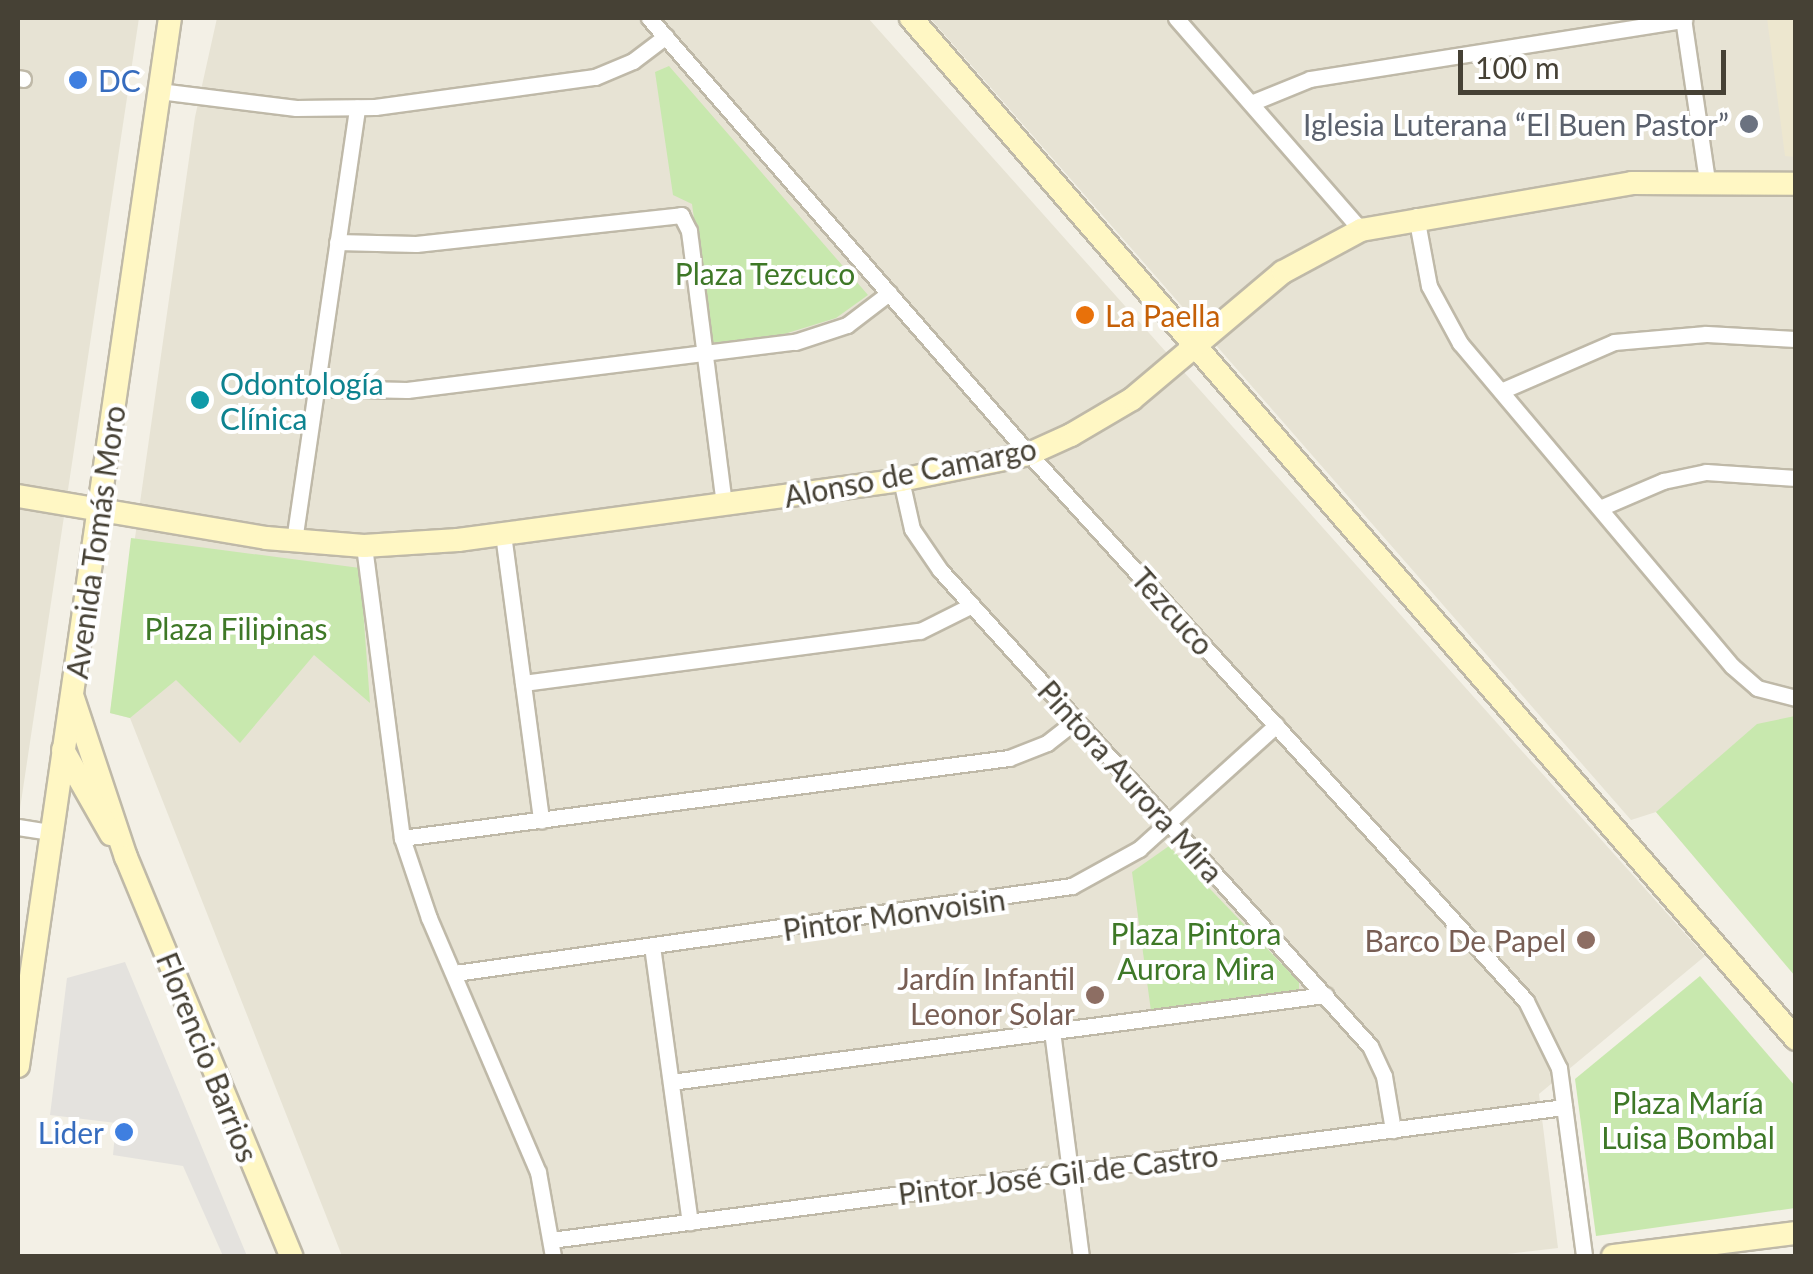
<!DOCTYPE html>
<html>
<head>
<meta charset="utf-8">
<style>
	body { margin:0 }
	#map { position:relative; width:1813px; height:1274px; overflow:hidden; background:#f3f0e6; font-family:Lato,sans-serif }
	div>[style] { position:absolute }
	.residential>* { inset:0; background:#e7e3d4 }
	.education>* { inset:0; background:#ede7cf }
	.green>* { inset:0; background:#c8e8ae }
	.parking>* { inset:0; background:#e4e2de }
	.roads { filter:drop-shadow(2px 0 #bfb9a8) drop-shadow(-2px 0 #bfb9a8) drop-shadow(0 2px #bfb9a8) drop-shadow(0 -2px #bfb9a8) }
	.street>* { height:15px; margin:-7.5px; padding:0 7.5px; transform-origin:7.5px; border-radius:7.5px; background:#fff }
	.secondary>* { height:22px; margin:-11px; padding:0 11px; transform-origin:11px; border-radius:11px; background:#fff7c4 }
	.dots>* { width:28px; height:28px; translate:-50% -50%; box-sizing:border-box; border:5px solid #fff; border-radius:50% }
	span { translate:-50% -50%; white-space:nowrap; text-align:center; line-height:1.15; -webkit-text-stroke:8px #fff; paint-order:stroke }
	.shop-label { font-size:30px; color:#366cbe }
	.left { translate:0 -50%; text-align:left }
	.right { translate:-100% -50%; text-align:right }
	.worship-label { font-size:30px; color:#5b616d }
	.park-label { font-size:30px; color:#3e7827 }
	.food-label { font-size:30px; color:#c56008 }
	.culture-label { font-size:30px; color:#0d838f }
	.street-label { font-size:30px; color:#464135 }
	.education-label { font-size:30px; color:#785e54 }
	.frame { position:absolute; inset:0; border:20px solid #464135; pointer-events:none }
	.scale { position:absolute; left:1458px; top:50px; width:268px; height:45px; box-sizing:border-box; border:5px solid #464135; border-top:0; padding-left:12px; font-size:30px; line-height:35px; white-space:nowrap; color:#464135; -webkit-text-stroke:8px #fff; paint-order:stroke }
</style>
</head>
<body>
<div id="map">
	<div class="residential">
		<div style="clip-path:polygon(18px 18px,139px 18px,18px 822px)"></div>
		<div style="clip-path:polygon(217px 18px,868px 18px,1705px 956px,1539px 1094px,1558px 1248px,1490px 1256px,342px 1256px,130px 718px,110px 713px,195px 117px)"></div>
		<div style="clip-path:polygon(930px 18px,1795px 18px,1795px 975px,1656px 812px,1631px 820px)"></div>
	</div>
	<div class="education">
		<div style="clip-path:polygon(1767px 18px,1795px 18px,1795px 157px,1785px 156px)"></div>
	</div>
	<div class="green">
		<div style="clip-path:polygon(669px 66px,868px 295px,836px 318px,781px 335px,711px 343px,692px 204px,673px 195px,655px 72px)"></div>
		<div style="clip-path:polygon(131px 538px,360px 568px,370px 703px,314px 655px,240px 743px,176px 680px,130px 718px,110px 713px)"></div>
		<div style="clip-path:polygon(1795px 716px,1796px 716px,1795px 976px,1656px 812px,1757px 724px)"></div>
		<div style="clip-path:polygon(1169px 846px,1299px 982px,1299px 991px,1151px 1011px,1132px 872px)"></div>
		<div style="clip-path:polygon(1700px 976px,1795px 1086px,1795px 1208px,1596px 1236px,1575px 1079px)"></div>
	</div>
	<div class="parking">
		<div style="clip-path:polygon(125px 962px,247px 1256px,223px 1256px,183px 1166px,113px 1155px,116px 1123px,50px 1115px,67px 978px)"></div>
	</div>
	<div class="roads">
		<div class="street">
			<div style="left:649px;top:18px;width:566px;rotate:48.94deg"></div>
			<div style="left:1021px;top:445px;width:751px;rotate:47.75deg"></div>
			<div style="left:1526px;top:1001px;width:75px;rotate:63.8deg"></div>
			<div style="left:1559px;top:1068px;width:190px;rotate:82.4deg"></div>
			<div style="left:1176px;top:18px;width:281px;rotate:48.9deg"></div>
			<div style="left:1683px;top:18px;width:164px;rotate:81.6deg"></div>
			<div style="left:18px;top:78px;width:5px;rotate:11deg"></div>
			<div style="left:159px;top:91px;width:138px;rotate:7.1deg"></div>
			<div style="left:296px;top:108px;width:79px;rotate:-0.7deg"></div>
			<div style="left:375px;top:107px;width:222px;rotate:-7.8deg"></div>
			<div style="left:595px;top:77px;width:41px;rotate:-22.8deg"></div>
			<div style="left:633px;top:61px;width:41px;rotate:-37.1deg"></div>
			<div style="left:1251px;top:103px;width:64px;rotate:-22.1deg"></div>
			<div style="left:1310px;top:79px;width:379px;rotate:-9deg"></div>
			<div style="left:1416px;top:216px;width:71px;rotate:79.5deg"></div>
			<div style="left:1429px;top:286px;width:65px;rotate:61.5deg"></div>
			<div style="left:1460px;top:343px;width:422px;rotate:49.9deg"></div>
			<div style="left:1732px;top:666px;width:33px;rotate:41deg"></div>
			<div style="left:1757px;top:688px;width:40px;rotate:14.4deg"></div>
			<div style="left:337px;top:242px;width:79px;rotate:1.5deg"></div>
			<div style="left:416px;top:244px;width:267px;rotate:-6.2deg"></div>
			<div style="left:681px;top:215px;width:18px;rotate:63deg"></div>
			<div style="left:689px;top:231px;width:277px;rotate:82.7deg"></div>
			<div style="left:316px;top:388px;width:91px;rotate:1.3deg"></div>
			<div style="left:407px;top:390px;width:391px;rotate:-7.1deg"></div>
			<div style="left:795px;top:342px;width:55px;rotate:-18.1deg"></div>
			<div style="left:847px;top:325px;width:53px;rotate:-37.3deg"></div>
			<div style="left:1501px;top:391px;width:123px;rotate:-23.4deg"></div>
			<div style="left:1614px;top:342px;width:92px;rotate:-5deg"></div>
			<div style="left:1706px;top:334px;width:90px;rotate:3.2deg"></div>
			<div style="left:901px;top:480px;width:50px;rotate:77.3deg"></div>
			<div style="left:912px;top:529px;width:50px;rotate:55.7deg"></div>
			<div style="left:940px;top:570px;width:641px;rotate:47.91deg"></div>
			<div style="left:1370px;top:1046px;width:33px;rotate:65deg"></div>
			<div style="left:1384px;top:1076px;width:55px;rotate:80.5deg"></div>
			<div style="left:1600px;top:508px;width:69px;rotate:-23.2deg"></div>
			<div style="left:1663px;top:481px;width:44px;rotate:-11.8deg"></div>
			<div style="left:1706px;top:472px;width:90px;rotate:3.8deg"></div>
			<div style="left:503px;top:534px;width:289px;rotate:82.4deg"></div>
			<div style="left:294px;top:541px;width:438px;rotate:-81.7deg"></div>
			<div style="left:364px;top:546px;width:294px;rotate:82.6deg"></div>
			<div style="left:402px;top:838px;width:84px;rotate:71.4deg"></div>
			<div style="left:429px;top:918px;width:276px;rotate:66.8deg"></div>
			<div style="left:538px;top:1172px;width:85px;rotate:79.9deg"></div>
			<div style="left:523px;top:683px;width:400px;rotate:-7.5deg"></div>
			<div style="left:920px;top:631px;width:58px;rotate:-26.6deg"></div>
			<div style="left:18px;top:827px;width:33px;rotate:9deg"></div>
			<div style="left:402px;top:838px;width:612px;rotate:-7.51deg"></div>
			<div style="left:1009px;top:758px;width:41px;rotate:-21.5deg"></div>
			<div style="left:1047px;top:743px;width:37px;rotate:-38deg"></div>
			<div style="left:652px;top:946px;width:279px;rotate:82.2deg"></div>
			<div style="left:455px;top:973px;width:623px;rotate:-8.03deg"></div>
			<div style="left:1072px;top:886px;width:77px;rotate:-28.9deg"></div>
			<div style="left:1139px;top:849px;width:185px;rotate:-42.1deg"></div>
			<div style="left:1052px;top:1031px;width:227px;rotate:82.7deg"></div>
			<div style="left:671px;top:1082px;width:660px;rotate:-7.58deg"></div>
			<div style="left:551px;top:1240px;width:1022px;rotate:-7.48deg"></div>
		</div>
		<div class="secondary">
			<div style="left:911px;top:18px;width:1351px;rotate:49.08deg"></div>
			<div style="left:18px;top:496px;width:252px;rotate:9.6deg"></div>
			<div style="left:266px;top:538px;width:98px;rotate:4.7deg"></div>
			<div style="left:364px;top:546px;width:94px;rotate:-3.7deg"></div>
			<div style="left:458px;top:540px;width:447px;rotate:-7.7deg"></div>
			<div style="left:901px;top:480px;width:131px;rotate:-11.5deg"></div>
			<div style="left:1029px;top:454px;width:46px;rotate:-24.3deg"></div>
			<div style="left:1071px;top:435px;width:71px;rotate:-30.5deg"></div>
			<div style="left:1132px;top:399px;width:197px;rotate:-40.1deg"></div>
			<div style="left:1283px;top:272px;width:89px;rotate:-28.3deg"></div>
			<div style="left:1361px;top:230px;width:275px;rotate:-9.8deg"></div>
			<div style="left:1632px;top:183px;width:164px;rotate:0.3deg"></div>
			<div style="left:73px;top:698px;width:168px;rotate:71.6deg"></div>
			<div style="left:126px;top:857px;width:432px;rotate:67.5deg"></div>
			<div style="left:63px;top:750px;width:97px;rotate:60.3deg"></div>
			<div style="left:18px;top:1066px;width:1059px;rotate:-81.75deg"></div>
			<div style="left:1613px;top:1256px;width:184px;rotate:-7.2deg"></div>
		</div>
	</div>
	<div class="dots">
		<div style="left:78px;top:80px;background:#3f7fe0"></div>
		<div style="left:1749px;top:124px;background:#6b7280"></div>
		<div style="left:1085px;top:315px;background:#e8710a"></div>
		<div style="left:200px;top:400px;background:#0f9aa8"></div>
		<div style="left:1586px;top:940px;background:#8d6e63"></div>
		<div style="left:1095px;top:995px;background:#8d6e63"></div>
		<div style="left:124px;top:1132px;background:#3f7fe0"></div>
	</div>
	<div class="shop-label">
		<span class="left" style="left:98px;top:80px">DC</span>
		<span class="right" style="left:104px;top:1132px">Lider</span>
	</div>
	<div class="worship-label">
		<span class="right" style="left:1729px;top:124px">Iglesia Luterana “El Buen Pastor”</span>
	</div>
	<div class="park-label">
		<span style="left:765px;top:273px">Plaza Tezcuco</span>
		<span style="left:236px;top:628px">Plaza Filipinas</span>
		<span style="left:1196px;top:950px">Plaza Pintora<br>Aurora Mira</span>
		<span style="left:1688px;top:1119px">Plaza María<br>Luisa Bombal</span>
	</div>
	<div class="food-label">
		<span class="left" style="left:1105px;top:315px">La Paella</span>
	</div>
	<div class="culture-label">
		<span class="left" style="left:220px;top:400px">Odontología<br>Clínica</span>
	</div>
	<div class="street-label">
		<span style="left:910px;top:472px;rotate:-11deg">Alonso de Camargo</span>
		<span style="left:95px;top:542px;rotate:-82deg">Avenida Tomás Moro</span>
		<span style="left:1173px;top:611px;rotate:48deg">Tezcuco</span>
		<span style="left:1131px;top:781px;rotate:48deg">Pintora Aurora Mira</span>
		<span style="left:894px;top:914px;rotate:-8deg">Pintor Monvoisin</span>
		<span style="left:208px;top:1057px;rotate:68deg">Florencio Barrios</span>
		<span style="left:1058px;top:1174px;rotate:-7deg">Pintor José Gil de Castro</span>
	</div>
	<div class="education-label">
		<span class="right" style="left:1566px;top:940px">Barco De Papel</span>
		<span class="right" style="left:1075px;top:995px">Jardín Infantil<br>Leonor Solar</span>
	</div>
	<div class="frame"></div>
	<div class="scale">100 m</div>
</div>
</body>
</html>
